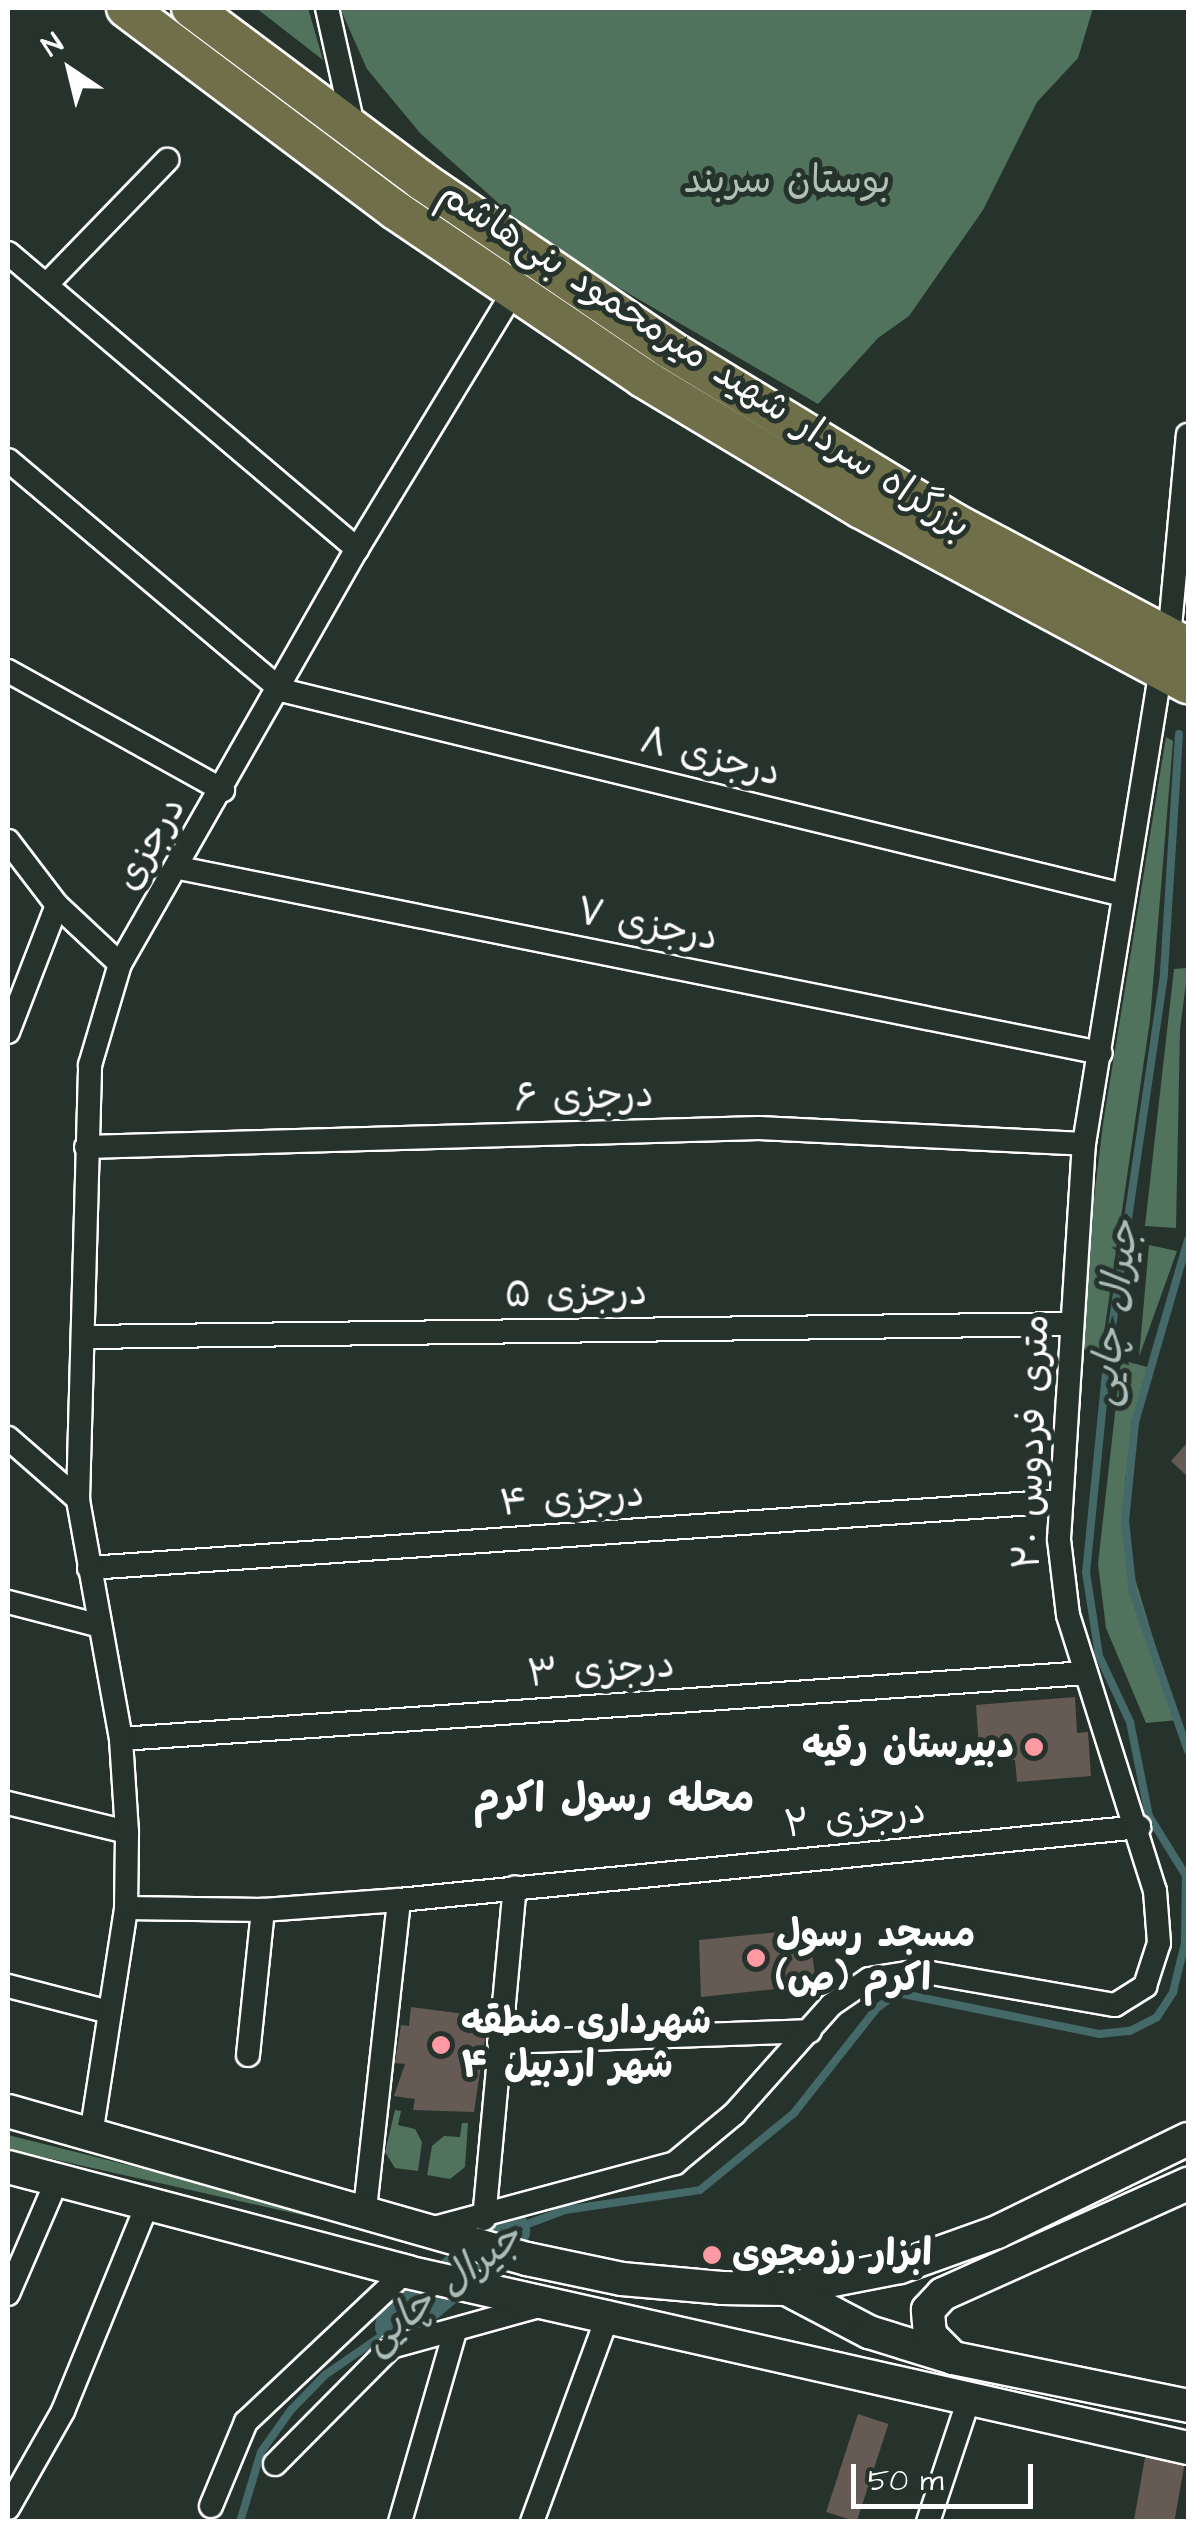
<!DOCTYPE html>
<html>
<head>
<meta charset="utf-8">
<style>
	body { margin:0 }
	#map { position:relative; width:1196px; height:2529px; overflow:hidden; background:#26332d; font-family:"Architects Daughter","Playpen Sans Arabic",sans-serif }
	div>[style] { position:absolute }
	.green>* { inset:0; background:#51735d }
	.stream>* { height:8px; margin:-4px; padding:0 4px; transform-origin:4px; border-radius:4px; background:#446968 }
	.river>* { height:42px; margin:-21px; padding:0 21px; transform-origin:21px; border-radius:21px; background:#446968 }
	.building>* { inset:0; background:#665b54; transform-origin:0 0 }
	.roads { filter:drop-shadow(2px 0 #fff) drop-shadow(-2px 0 #fff) drop-shadow(0 2px #fff) drop-shadow(0 -2px #fff) }
	.minor>* { height:22px; margin:-11px; padding:0 11px; transform-origin:11px; border-radius:11px; background:#26332d }
	.secondary>* { height:32px; margin:-16px; padding:0 16px; transform-origin:16px; border-radius:16px; background:#26332d }
	.trunk>* { height:38px; margin:-19px; padding:0 19px; transform-origin:19px; border-radius:19px; background:#6f704a }
	.dots>* { width:28px; height:28px; translate:-50% -50%; box-sizing:border-box; border:5px solid #26332d; border-radius:50% }
	span { translate:-50% -50%; white-space:nowrap; text-align:center; line-height:1.15; -webkit-text-stroke:10px #26332d; paint-order:stroke }
	.park-label { font-size:38px; color:#b1c0b6 }
	.street-label { font-size:38px; color:#fff }
	.poi-label { font-size:38px; color:#fff; font-weight:700 }
	.right { translate:-100% -50%; text-align:right }
	.left { translate:0 -50%; text-align:left }
	.water-label { font-size:40px; color:#abbcbb; font-style:italic }
	.neighbourhood-label { font-size:40px; color:#fff; font-weight:700 }
	.frame { position:absolute; inset:0; border:10px solid #fff; pointer-events:none }
	.north { position:absolute; left:20px; top:20px; width:100px; height:100px; -webkit-text-stroke:8px #26332d; paint-order:stroke; rotate:325deg; font-size:28px; font-weight:700; line-height:40px; text-align:center; color:#fff }
	.north::after { content:''; display:block; margin:auto; width:35px; height:45px; background:#fff; clip-path:polygon(50% 0,100% 100%,50% 72%,0 100%) }
	.scale { position:absolute; left:851px; top:2464px; width:182px; height:45px; box-sizing:border-box; border:5px solid #fff; border-top:0; padding-left:12px; font-size:30px; line-height:35px; white-space:nowrap; color:#fff; -webkit-text-stroke:8px #26332d; paint-order:stroke }
</style>
</head>
<body>
<div id="map">
	<div class="green">
		<div style="clip-path:polygon(256px 8px,308px 8px,323px 60px)"></div>
		<div style="clip-path:polygon(340px 8px,1093px 8px,1078px 58px,1037px 102px,983px 210px,909px 316px,878px 338px,818px 404px,544px 244px,420px 133px,367px 69px)"></div>
		<div style="clip-path:polygon(1166px 737px,1173px 741px,1150px 1020px,1101px 1353px,1076px 1348px,1103px 1124px)"></div>
		<div style="clip-path:polygon(1188px 968px,1180px 1029px,1176px 1228px,1145px 1226px,1174px 969px)"></div>
		<div style="clip-path:polygon(1149px 1245px,1177px 1251px,1139px 1357px)"></div>
		<div style="clip-path:polygon(1121px 1360px,1147px 1367px,1125px 1479px,1126px 1549px,1178px 1720px,1146px 1723px,1106px 1628px,1098px 1564px)"></div>
		<div style="clip-path:polygon(395px 2110px,401px 2111px,398px 2125px,415px 2129px,422px 2142px,418px 2171px,395px 2168px,385px 2152px)"></div>
		<div style="clip-path:polygon(462px 2123px,468px 2123px,465px 2167px,450px 2179px,427px 2175px,432px 2146px,444px 2136px,460px 2137px)"></div>
		<div style="clip-path:polygon(8px 2135px,243px 2194px,351px 2226px,8px 2149px)"></div>
	</div>
	<div class="stream">
		<div style="left:1179px;top:734px;width:241px;rotate:93.6deg"></div>
		<div style="left:1164px;top:975px;width:382px;rotate:98.4deg"></div>
		<div style="left:1108px;top:1353px;width:220px;rotate:95.7deg"></div>
		<div style="left:1086px;top:1572px;width:85px;rotate:81.2deg"></div>
		<div style="left:1099px;top:1656px;width:73px;rotate:64.8deg"></div>
		<div style="left:1130px;top:1722px;width:96px;rotate:78.6deg"></div>
		<div style="left:1149px;top:1816px;width:68px;rotate:58.2deg"></div>
		<div style="left:1188px;top:1240px;width:191px;rotate:106.2deg"></div>
		<div style="left:1135px;top:1423px;width:99px;rotate:95.8deg"></div>
		<div style="left:1125px;top:1521px;width:72px;rotate:83.7deg"></div>
		<div style="left:1133px;top:1593px;width:167px;rotate:70.8deg"></div>
		<div style="left:509px;top:2231px;width:60px;rotate:-20.6deg"></div>
		<div style="left:565px;top:2210px;width:136px;rotate:-8.4deg"></div>
		<div style="left:700px;top:2190px;width:122px;rotate:-39.3deg"></div>
		<div style="left:794px;top:2113px;width:134px;rotate:-51.7deg"></div>
		<div style="left:877px;top:2008px;width:26px;rotate:-36deg"></div>
		<div style="left:898px;top:1993px;width:205px;rotate:11.5deg"></div>
		<div style="left:1099px;top:2034px;width:31px;rotate:-6deg"></div>
		<div style="left:1130px;top:2031px;width:30px;rotate:-27deg"></div>
		<div style="left:1157px;top:2017px;width:30px;rotate:-57deg"></div>
		<div style="left:1173px;top:1992px;width:50px;rotate:-76.2deg"></div>
		<div style="left:1185px;top:1943px;width:70px;rotate:-89.2deg"></div>
		<div style="left:240px;top:2522px;width:73px;rotate:-73.3deg"></div>
		<div style="left:261px;top:2452px;width:52px;rotate:-54.5deg"></div>
		<div style="left:291px;top:2410px;width:49px;rotate:-45.8deg"></div>
		<div style="left:325px;top:2375px;width:86px;rotate:-34.6deg"></div>
	</div>
	<div class="river">
		<div style="left:396px;top:2326px;width:148px;rotate:-40.1deg"></div>
	</div>
	<div class="building">
		<div style="clip-path:polygon(1188px 1442px,1188px 1477px,1171px 1461px)"></div>
		<div style="clip-path:polygon(1075px 1697px,1077px 1733px,1088px 1732px,1091px 1776px,1017px 1782px,1015px 1760px,980px 1763px,976px 1705px)"></div>
		<div style="clip-path:polygon(809px 1929px,815px 1976px,804px 1986px,701px 1997px,699px 1940px)"></div>
		<div style="clip-path:polygon(411px 2007px,488px 2017px,474px 2112px,413px 2110px,415px 2099px,394px 2096px,405px 2064px,395px 2063px,401px 2025px,409px 2026px)"></div>
		<div style="left:858px;top:2414px;width:32px;height:103px;rotate:18deg"></div>
		<div style="left:1146px;top:2452px;width:40px;height:71px;rotate:10deg"></div>
	</div>
	<div class="roads">
		<div class="minor">
			<div style="left:327px;top:8px;width:120px;rotate:77.5deg"></div>
			<div style="left:8px;top:253px;width:458px;rotate:40.3deg"></div>
			<div style="left:47px;top:284px;width:173px;rotate:-45.9deg"></div>
			<div style="left:8px;top:460px;width:357px;rotate:40.1deg"></div>
			<div style="left:281px;top:690px;width:867px;rotate:13.68deg"></div>
			<div style="left:1169px;top:638px;width:204px;rotate:-84.7deg"></div>
			<div style="left:8px;top:671px;width:246px;rotate:29deg"></div>
			<div style="left:8px;top:841px;width:81px;rotate:52.6deg"></div>
			<div style="left:57px;top:905px;width:86px;rotate:43.1deg"></div>
			<div style="left:179px;top:868px;width:940px;rotate:11.35deg"></div>
			<div style="left:8px;top:1032px;width:136px;rotate:-68.9deg"></div>
			<div style="left:86px;top:1147px;width:673px;rotate:-1.62deg"></div>
			<div style="left:759px;top:1128px;width:325px;rotate:2.8deg"></div>
			<div style="left:83px;top:1337px;width:987px;rotate:-0.75deg"></div>
			<div style="left:8px;top:1438px;width:93px;rotate:41.1deg"></div>
			<div style="left:89px;top:1568px;width:974px;rotate:-3.94deg"></div>
			<div style="left:8px;top:1602px;width:91px;rotate:14.6deg"></div>
			<div style="left:121px;top:1739px;width:967px;rotate:-3.91deg"></div>
			<div style="left:8px;top:1803px;width:122px;rotate:13.7deg"></div>
			<div style="left:126px;top:1908px;width:137px;rotate:0.8deg"></div>
			<div style="left:263px;top:1910px;width:136px;rotate:-4.2deg"></div>
			<div style="left:399px;top:1900px;width:744px;rotate:-5.63deg"></div>
			<div style="left:8px;top:1986px;width:104px;rotate:14.4deg"></div>
			<div style="left:499px;top:2042px;width:311px;rotate:-2deg"></div>
			<div style="left:248px;top:2055px;width:146px;rotate:-84.1deg"></div>
			<div style="left:91px;top:2135px;width:230px;rotate:-81.2deg"></div>
			<div style="left:126px;top:1908px;width:76px;rotate:-89.2deg"></div>
			<div style="left:127px;top:1832px;width:93px;rotate:-93.7deg"></div>
			<div style="left:121px;top:1739px;width:244px;rotate:-100.2deg"></div>
			<div style="left:78px;top:1499px;width:434px;rotate:-88.4deg"></div>
			<div style="left:90px;top:1065px;width:105px;rotate:-73.5deg"></div>
			<div style="left:120px;top:964px;width:478px;rotate:-60.3deg"></div>
			<div style="left:357px;top:549px;width:301px;rotate:-58.7deg"></div>
			<div style="left:365px;top:2209px;width:311px;rotate:-83.7deg"></div>
			<div style="left:484px;top:2219px;width:333px;rotate:-84.7deg"></div>
			<div style="left:434px;top:2228px;width:250px;rotate:-15.1deg"></div>
			<div style="left:675px;top:2163px;width:77px;rotate:-39.7deg"></div>
			<div style="left:734px;top:2114px;width:146px;rotate:-48.3deg"></div>
			<div style="left:831px;top:2005px;width:46px;rotate:-34.4deg"></div>
			<div style="left:869px;top:1979px;width:52px;rotate:-8.9deg"></div>
			<div style="left:920px;top:1971px;width:198px;rotate:9.9deg"></div>
			<div style="left:1115px;top:2005px;width:36px;rotate:-32deg"></div>
			<div style="left:1145px;top:1986px;width:45px;rotate:-72deg"></div>
			<div style="left:1159px;top:1943px;width:52px;rotate:-94.4deg"></div>
			<div style="left:1155px;top:1891px;width:289px;rotate:-107.5deg"></div>
			<div style="left:1068px;top:1615px;width:77px;rotate:-96.8deg"></div>
			<div style="left:1059px;top:1539px;width:396px;rotate:-86.4deg"></div>
			<div style="left:1084px;top:1144px;width:479px;rotate:-80.8deg"></div>
			<div style="left:8px;top:2294px;width:124px;rotate:-66.7deg"></div>
			<div style="left:275px;top:2464px;width:165px;rotate:-45.2deg"></div>
			<div style="left:391px;top:2347px;width:157px;rotate:-15.5deg"></div>
			<div style="left:211px;top:2506px;width:91px;rotate:-67.4deg"></div>
			<div style="left:246px;top:2422px;width:219px;rotate:-43.3deg"></div>
			<div style="left:8px;top:2508px;width:112px;rotate:-60.4deg"></div>
			<div style="left:63px;top:2411px;width:225px;rotate:-67.8deg"></div>
			<div style="left:400px;top:2522px;width:199px;rotate:-73.9deg"></div>
			<div style="left:532px;top:2522px;width:223px;rotate:-69.8deg"></div>
			<div style="left:928px;top:2522px;width:133px;rotate:-71.6deg"></div>
		</div>
		<div class="secondary">
			<div style="left:8px;top:2111px;width:540px;rotate:15.92deg"></div>
			<div style="left:527px;top:2259px;width:97px;rotate:11.9deg"></div>
			<div style="left:622px;top:2279px;width:100px;rotate:5.1deg"></div>
			<div style="left:722px;top:2288px;width:65px;rotate:0.9deg"></div>
			<div style="left:787px;top:2289px;width:115px;rotate:-11deg"></div>
			<div style="left:900px;top:2267px;width:103px;rotate:-19.8deg"></div>
			<div style="left:997px;top:2232px;width:212px;rotate:-26deg"></div>
			<div style="left:8px;top:2167px;width:413px;rotate:14.7deg"></div>
			<div style="left:407px;top:2272px;width:801px;rotate:12.7deg"></div>
			<div style="left:787px;top:2289px;width:93px;rotate:27.7deg"></div>
			<div style="left:869px;top:2332px;width:88px;rotate:17.2deg"></div>
			<div style="left:953px;top:2358px;width:240px;rotate:11.5deg"></div>
			<div style="left:953px;top:2358px;width:33px;rotate:-135deg"></div>
			<div style="left:930px;top:2335px;width:25px;rotate:-95deg"></div>
			<div style="left:928px;top:2310px;width:22px;rotate:-47deg"></div>
			<div style="left:943px;top:2294px;width:269px;rotate:-24.2deg"></div>
		</div>
		<div class="trunk">
			<div style="left:126px;top:8px;width:336px;rotate:36.9deg"></div>
			<div style="left:395px;top:210px;width:300px;rotate:34.1deg"></div>
			<div style="left:643px;top:378px;width:254px;rotate:31deg"></div>
			<div style="left:861px;top:509px;width:371px;rotate:28.2deg"></div>
			<div style="left:191px;top:8px;width:289px;rotate:36.8deg"></div>
			<div style="left:422px;top:181px;width:299px;rotate:34.2deg"></div>
			<div style="left:669px;top:349px;width:333px;rotate:31.3deg"></div>
			<div style="left:953px;top:522px;width:266px;rotate:28deg"></div>
		</div>
	</div>
	<div class="dots">
		<div style="left:1034px;top:1747px;background:#ff9aa2"></div>
		<div style="left:756px;top:1958px;background:#ff9aa2"></div>
		<div style="left:441px;top:2045px;background:#ff9aa2"></div>
		<div style="left:712px;top:2255px;background:#ff9aa2"></div>
	</div>
	<div class="park-label">
		<span style="left:787px;top:182px">بوستان سربند</span>
	</div>
	<div class="street-label">
		<span style="left:704px;top:361px;rotate:33deg">بزرگراه سردار شهید میرمحمود بنی‌هاشم</span>
		<span style="left:710px;top:758px;rotate:14deg">درجزی ۸</span>
		<span style="left:151px;top:844px;rotate:-59deg">درجزی</span>
		<span style="left:647px;top:926px;rotate:11deg">درجزی ۷</span>
		<span style="left:584px;top:1098px;rotate:-2deg">درجزی ۶</span>
		<span style="left:576px;top:1295px;rotate:-1deg">درجزی ۵</span>
		<span style="left:1033px;top:1442px;rotate:-88deg">۲۰ متری فردوس</span>
		<span style="left:572px;top:1500px;rotate:-4deg">درجزی ۴</span>
		<span style="left:601px;top:1671px;rotate:-4deg">درجزی ۳</span>
		<span style="left:855px;top:1819px;rotate:-6deg">درجزی ۲</span>
	</div>
	<div class="poi-label">
		<span class="right" style="left:1014px;top:1747px">دبیرستان رقیه</span>
		<span class="left" style="left:776px;top:1958px">مسجد رسول<br>اکرم (ص)</span>
		<span class="left" style="left:461px;top:2045px">شهرداری منطقه<br>۴ شهر اردبیل</span>
		<span class="left" style="left:732px;top:2255px">ابزار رزمجوی</span>
	</div>
	<div class="water-label">
		<span style="left:1115px;top:1313px;rotate:-83deg">جیرال چایی</span>
		<span style="left:443px;top:2289px;rotate:-37deg">جیرال چایی</span>
	</div>
	<div class="neighbourhood-label">
		<span style="left:614px;top:1800px">محله رسول اکرم</span>
	</div>
	<div class="frame"></div>
	<div class="north">N</div>
	<div class="scale">50 m</div>
</div>
</body>
</html>
